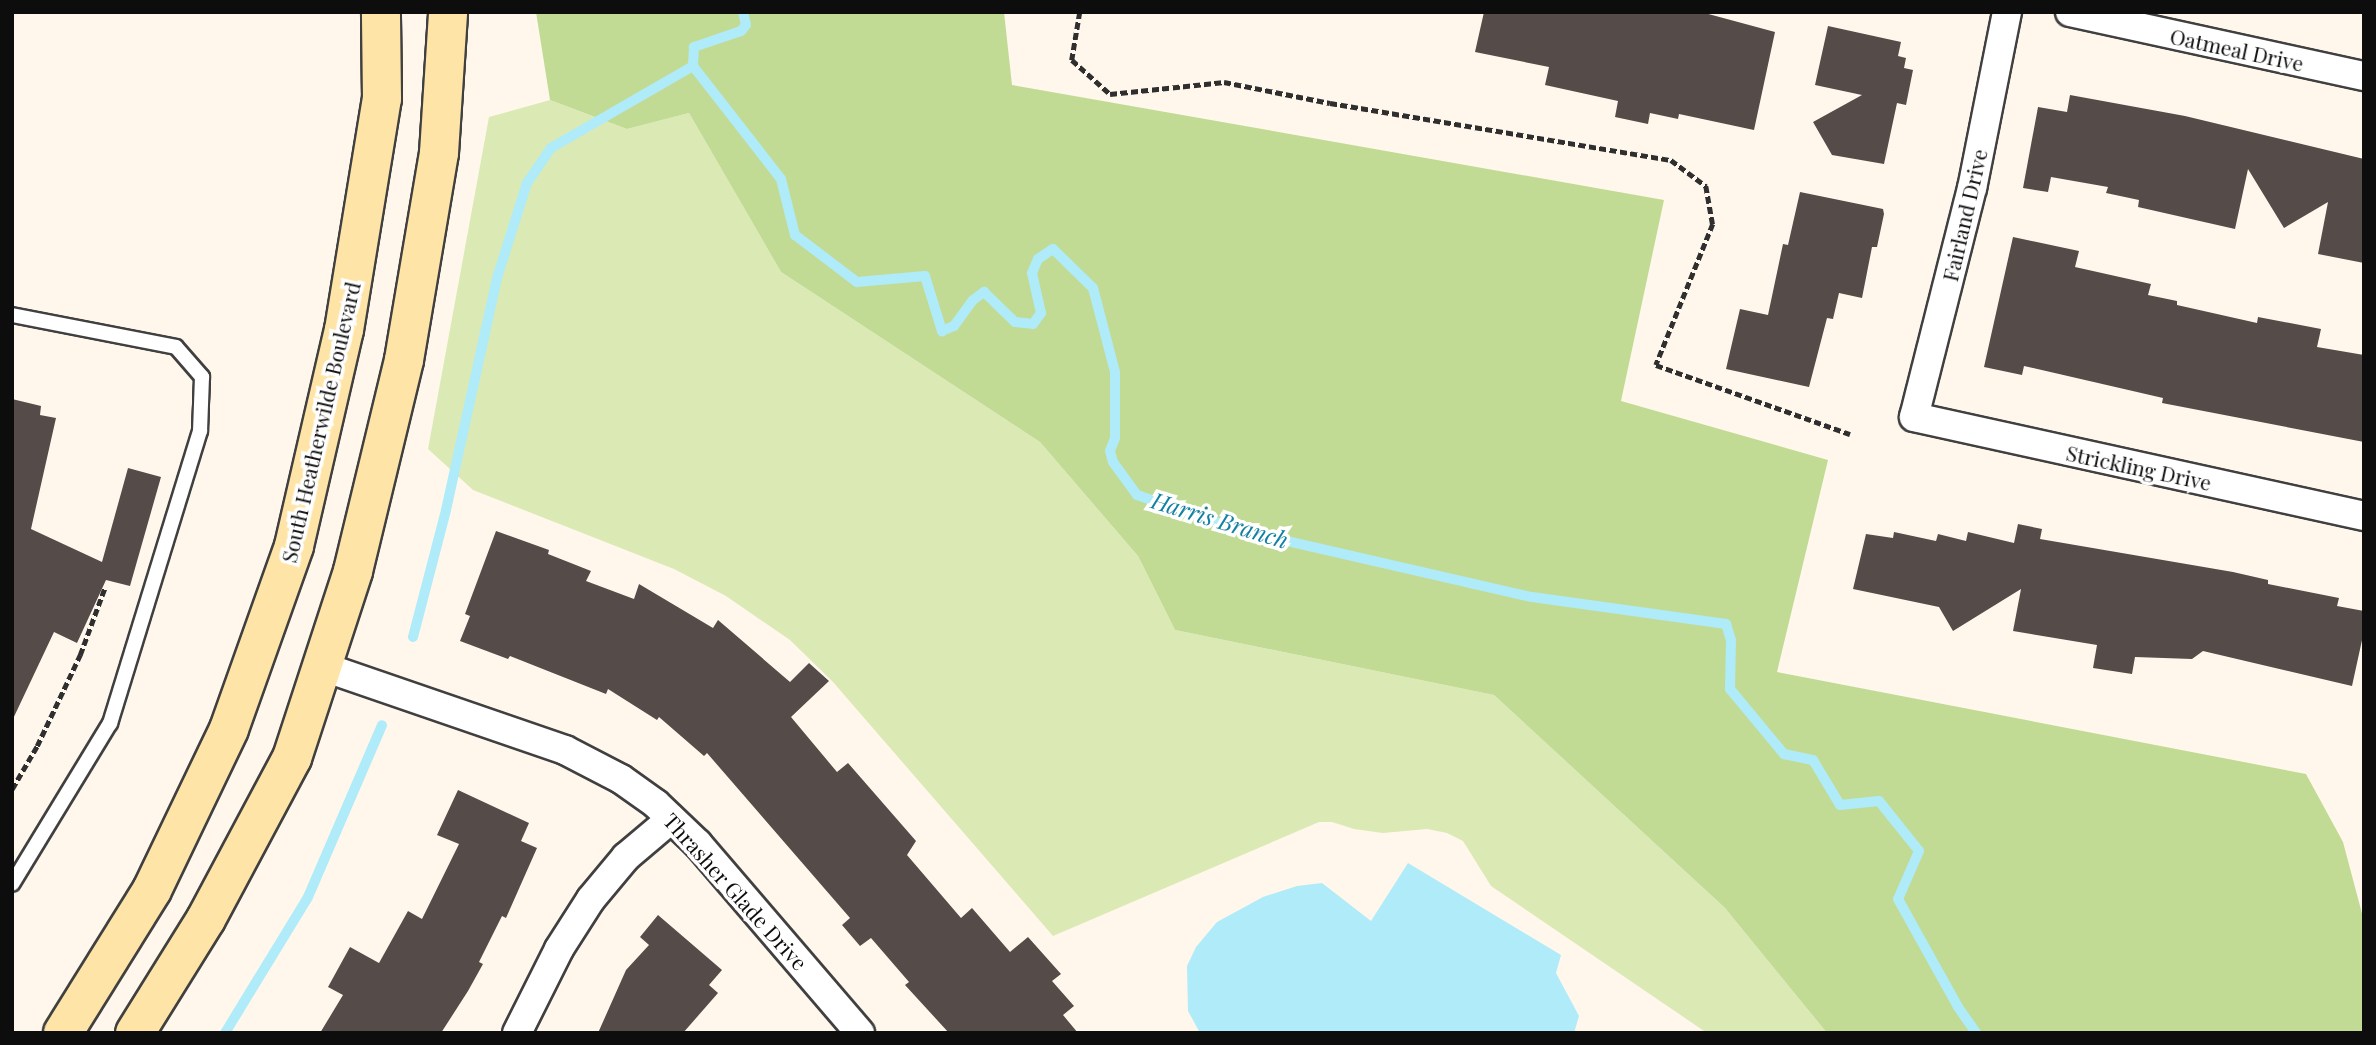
<!DOCTYPE html>
<html>
<head>
<meta charset="utf-8">
<style>
	body { margin:0 }
	#map { position:relative; width:2376px; height:1045px; overflow:hidden; background:#fff7ec; font-family:"Playfair Display",serif }
	div>[style] { position:absolute }
	.green>* { inset:0; background:#dbeab5 }
	.forest>* { inset:0; background:#c2db94 }
	.water>* { inset:0; background:#afebf8 }
	.stream>* { height:10px; margin:-5px; padding:0 5px; transform-origin:5px; border-radius:5px; background:#afebf8 }
	.building>* { inset:0; background:#554b49 }
	.path>* { height:4.5px; margin-top:-2.25px; transform-origin:0; background:repeating-linear-gradient(90deg,#2f2f2f 0 7px,transparent 0 10.5px) }
	.roads { filter:drop-shadow(2px 0 #404040) drop-shadow(-2px 0 #404040) drop-shadow(0 2px #404040) drop-shadow(0 -2px #404040) }
	.lane>* { height:14px; margin:-7px; padding:0 7px; transform-origin:7px; border-radius:7px; background:#fff }
	.street>* { height:28px; margin:-14px; padding:0 14px; transform-origin:14px; border-radius:14px; background:#fff }
	.secondary>* { height:38px; margin:-19px; padding:0 19px; transform-origin:19px; border-radius:19px; background:#ffe4a7 }
	span { translate:-50% -50%; white-space:nowrap; text-align:center; line-height:1.15; -webkit-text-stroke:7px #fff; paint-order:stroke }
	.street-label { font-size:21px; color:#0d0d0d }
	.water-label { font-size:23px; color:#1280a2; font-style:italic }
	.frame { position:absolute; inset:0; border:14px solid #0d0d0d; pointer-events:none }
</style>
</head>
<body>
<div id="map">
	<div class="green">
		<div style="clip-path:polygon(550px 100px,627px 129px,689px 113px,781px 272px,1040px 442px,1138px 556px,1175px 630px,1494px 695px,1725px 908px,1827px 1033px,1707px 1033px,1491px 886px,1463px 841px,1447px 833px,1427px 829px,1383px 833px,1354px 829px,1332px 822px,1319px 822px,1053px 936px,833px 682px,790px 640px,726px 596px,674px 569px,473px 490px,428px 449px,489px 117px)"></div>
	</div>
	<div class="forest">
		<div style="clip-path:polygon(536px 12px,1004px 12px,1012px 85px,1664px 200px,1621px 401px,1828px 460px,1777px 672px,2306px 774px,2343px 842px,2364px 921px,2364px 1033px,1827px 1033px,1725px 908px,1494px 695px,1175px 630px,1138px 556px,1040px 442px,781px 272px,689px 113px,627px 129px,550px 100px)"></div>
	</div>
	<div class="water">
		<div style="clip-path:polygon(1408px 863px,1561px 955px,1556px 973px,1579px 1016px,1574px 1033px,1200px 1033px,1188px 1011px,1187px 966px,1196px 947px,1217px 922px,1263px 897px,1297px 886px,1322px 883px,1371px 921px)"></div>
	</div>
	<div class="stream">
		<div style="left:743px;top:12px;width:13px;rotate:77deg"></div>
		<div style="left:746px;top:25px;width:8px;rotate:130deg"></div>
		<div style="left:741px;top:31px;width:50px;rotate:161.2deg"></div>
		<div style="left:694px;top:47px;width:19px;rotate:93deg"></div>
		<div style="left:693px;top:66px;width:143px;rotate:52.1deg"></div>
		<div style="left:781px;top:179px;width:58px;rotate:76deg"></div>
		<div style="left:795px;top:235px;width:78px;rotate:37.2deg"></div>
		<div style="left:857px;top:282px;width:68px;rotate:-5deg"></div>
		<div style="left:925px;top:276px;width:58px;rotate:72.8deg"></div>
		<div style="left:942px;top:331px;width:13px;rotate:-23deg"></div>
		<div style="left:954px;top:326px;width:32px;rotate:-54deg"></div>
		<div style="left:973px;top:300px;width:14px;rotate:-36deg"></div>
		<div style="left:984px;top:292px;width:43px;rotate:44.1deg"></div>
		<div style="left:1015px;top:322px;width:18px;rotate:6deg"></div>
		<div style="left:1033px;top:324px;width:14px;rotate:-54deg"></div>
		<div style="left:1041px;top:313px;width:41px;rotate:-102.7deg"></div>
		<div style="left:1032px;top:273px;width:15px;rotate:-67deg"></div>
		<div style="left:1038px;top:259px;width:18px;rotate:-34deg"></div>
		<div style="left:1053px;top:249px;width:56px;rotate:44.3deg"></div>
		<div style="left:1093px;top:288px;width:87px;rotate:75.3deg"></div>
		<div style="left:1115px;top:372px;width:66px;rotate:90deg"></div>
		<div style="left:1115px;top:438px;width:14px;rotate:111deg"></div>
		<div style="left:1110px;top:451px;width:11px;rotate:75deg"></div>
		<div style="left:1113px;top:462px;width:41px;rotate:54deg"></div>
		<div style="left:1137px;top:495px;width:112px;rotate:18.8deg"></div>
		<div style="left:1243px;top:531px;width:296px;rotate:12.9deg"></div>
		<div style="left:1532px;top:597px;width:196px;rotate:7.9deg"></div>
		<div style="left:1726px;top:624px;width:17px;rotate:73deg"></div>
		<div style="left:1731px;top:640px;width:49px;rotate:91.2deg"></div>
		<div style="left:1730px;top:689px;width:85px;rotate:50.3deg"></div>
		<div style="left:1784px;top:754px;width:30px;rotate:12deg"></div>
		<div style="left:1813px;top:760px;width:52px;rotate:59deg"></div>
		<div style="left:1840px;top:805px;width:39px;rotate:-6deg"></div>
		<div style="left:1879px;top:801px;width:64px;rotate:51.3deg"></div>
		<div style="left:1919px;top:851px;width:52px;rotate:113.6deg"></div>
		<div style="left:1898px;top:899px;width:124px;rotate:60.9deg"></div>
		<div style="left:1958px;top:1007px;width:32px;rotate:55deg"></div>
		<div style="left:413px;top:637px;width:131px;rotate:-75.4deg"></div>
		<div style="left:446px;top:510px;width:238px;rotate:-77.6deg"></div>
		<div style="left:497px;top:278px;width:100px;rotate:-72.5deg"></div>
		<div style="left:527px;top:183px;width:42px;rotate:-55.6deg"></div>
		<div style="left:551px;top:148px;width:164px;rotate:-30deg"></div>
		<div style="left:225px;top:1033px;width:159px;rotate:-58.6deg"></div>
		<div style="left:308px;top:897px;width:187px;rotate:-66.7deg"></div>
	</div>
	<div class="building">
		<div style="clip-path:polygon(1484px 12px,1701px 12px,1775px 32px,1754px 130px,1679px 114px,1678px 119px,1650px 113px,1648px 124px,1615px 117px,1618px 101px,1545px 85px,1549px 67px,1475px 52px)"></div>
		<div style="clip-path:polygon(1828px 26px,1901px 42px,1898px 56px,1906px 58px,1904px 68px,1913px 70px,1906px 105px,1897px 103px,1884px 164px,1832px 155px,1813px 122px,1862px 95px,1815px 85px)"></div>
		<div style="clip-path:polygon(2070px 95px,2185px 116px,2364px 159px,2364px 263px,2318px 254px,2328px 202px,2284px 228px,2248px 169px,2235px 229px,2138px 207px,2139px 200px,2106px 193px,2108px 187px,2051px 177px,2048px 192px,2023px 188px,2038px 107px,2067px 112px)"></div>
		<div style="clip-path:polygon(1800px 192px,1883px 209px,1884px 214px,1877px 247px,1872px 247px,1862px 298px,1839px 293px,1833px 319px,1827px 318px,1809px 387px,1726px 369px,1740px 309px,1768px 315px,1783px 244px,1788px 245px)"></div>
		<div style="clip-path:polygon(2013px 237px,2079px 251px,2075px 267px,2151px 284px,2148px 295px,2177px 301px,2177px 305px,2257px 323px,2258px 317px,2321px 329px,2317px 347px,2364px 355px,2364px 442px,2162px 403px,2163px 398px,2024px 366px,2022px 375px,1984px 367px)"></div>
		<div style="clip-path:polygon(12px 399px,41px 406px,40px 415px,56px 418px,31px 529px,102px 562px,128px 468px,161px 477px,130px 586px,106px 580px,77px 643px,54px 632px,12px 721px)"></div>
		<div style="clip-path:polygon(2018px 524px,2042px 529px,2040px 539px,2233px 572px,2268px 580px,2268px 584px,2339px 598px,2337px 606px,2364px 611px,2364px 631px,2352px 686px,2203px 651px,2192px 659px,2135px 657px,2132px 674px,2093px 668px,2097px 645px,2013px 631px,2021px 589px,1953px 631px,1939px 607px,1853px 589px,1866px 534px,1893px 538px,1894px 532px,1936px 541px,1938px 534px,1966px 541px,1968px 532px,2014px 543px)"></div>
		<div style="clip-path:polygon(496px 531px,549px 550px,548px 554px,591px 571px,586px 581px,634px 599px,639px 584px,713px 628px,718px 620px,790px 682px,809px 663px,829px 681px,791px 717px,837px 772px,848px 763px,916px 841px,907px 855px,961px 918px,972px 908px,1010px 952px,1028px 937px,1061px 974px,1052px 981px,1074px 1006px,1063px 1015px,1078px 1033px,949px 1033px,905px 985px,909px 982px,871px 938px,860px 946px,842px 925px,850px 918px,707px 753px,704px 756px,659px 717px,657px 720px,608px 689px,606px 694px,510px 656px,508px 659px,460px 641px,470px 616px,465px 614px)"></div>
		<div style="clip-path:polygon(458px 790px,529px 823px,521px 841px,537px 848px,506px 918px,502px 916px,479px 962px,483px 964px,468px 991px,441px 1033px,320px 1033px,343px 995px,328px 987px,350px 947px,379px 963px,408px 911px,422px 919px,459px 844px,437px 835px)"></div>
		<div style="clip-path:polygon(658px 915px,722px 970px,709px 985px,718px 993px,683px 1033px,598px 1033px,626px 970px,649px 945px,640px 937px)"></div>
	</div>
	<div class="path">
		<div style="left:1080px;top:12px;width:49px;rotate:99.5deg"></div>
		<div style="left:1072px;top:60px;width:51px;rotate:41.8deg"></div>
		<div style="left:1110px;top:94px;width:115px;rotate:-6deg"></div>
		<div style="left:1224px;top:82px;width:108px;rotate:11.2deg"></div>
		<div style="left:1330px;top:103px;width:346px;rotate:9.5deg"></div>
		<div style="left:1671px;top:160px;width:44px;rotate:36.6deg"></div>
		<div style="left:1706px;top:186px;width:39px;rotate:80deg"></div>
		<div style="left:1713px;top:224px;width:152px;rotate:112deg"></div>
		<div style="left:1656px;top:365px;width:206px;rotate:19.6deg"></div>
		<div style="left:12px;top:789px;width:50px;rotate:-59.8deg"></div>
		<div style="left:37px;top:746px;width:101px;rotate:-64.7deg"></div>
		<div style="left:80px;top:655px;width:72px;rotate:-69.8deg"></div>
	</div>
	<div class="roads">
		<div class="lane">
			<div style="left:12px;top:315px;width:167px;rotate:11deg"></div>
			<div style="left:176px;top:347px;width:40px;rotate:49deg"></div>
			<div style="left:202px;top:377px;width:54px;rotate:92.1deg"></div>
			<div style="left:200px;top:431px;width:306px;rotate:107.1deg"></div>
			<div style="left:110px;top:723px;width:188px;rotate:121.3deg"></div>
		</div>
		<div class="street">
			<div style="left:2007px;top:12px;width:179px;rotate:101.2deg"></div>
			<div style="left:1972px;top:188px;width:236px;rotate:104.2deg"></div>
			<div style="left:1914px;top:417px;width:461px;rotate:12.4deg"></div>
			<div style="left:2070px;top:12px;width:301px;rotate:12.3deg"></div>
			<div style="left:321px;top:666px;width:258px;rotate:19deg"></div>
			<div style="left:565px;top:750px;width:63px;rotate:27.4deg"></div>
			<div style="left:621px;top:779px;width:43px;rotate:35.5deg"></div>
			<div style="left:656px;top:804px;width:58px;rotate:43.6deg"></div>
			<div style="left:698px;top:844px;width:249px;rotate:49.4deg"></div>
			<div style="left:517px;top:1033px;width:94px;rotate:-63.4deg"></div>
			<div style="left:559px;top:949px;width:59px;rotate:-57.4deg"></div>
			<div style="left:591px;top:899px;width:55px;rotate:-50.2deg"></div>
			<div style="left:626px;top:857px;width:59px;rotate:-40.2deg"></div>
		</div>
		<div class="secondary">
			<div style="left:63px;top:1033px;width:168px;rotate:-58.1deg"></div>
			<div style="left:152px;top:890px;width:178px;rotate:-64.4deg"></div>
			<div style="left:229px;top:729px;width:194px;rotate:-70.4deg"></div>
			<div style="left:294px;top:546px;width:222px;rotate:-77deg"></div>
			<div style="left:344px;top:330px;width:234px;rotate:-80.7deg"></div>
			<div style="left:382px;top:99px;width:87px;rotate:-90.7deg"></div>
			<div style="left:135px;top:1033px;width:134px;rotate:-58.1deg"></div>
			<div style="left:206px;top:919px;width:183px;rotate:-61.9deg"></div>
			<div style="left:292px;top:758px;width:197px;rotate:-71.9deg"></div>
			<div style="left:353px;top:571px;width:217px;rotate:-76.4deg"></div>
			<div style="left:404px;top:360px;width:210px;rotate:-80.4deg"></div>
			<div style="left:439px;top:153px;width:141px;rotate:-86.3deg"></div>
		</div>
	</div>
	<div class="street-label">
		<span style="left:2237px;top:49px;rotate:12deg">Oatmeal Drive</span>
		<span style="left:1964px;top:215px;rotate:-77deg">Fairland Drive</span>
		<span style="left:320px;top:422px;rotate:-77deg">South Heatherwilde Boulevard</span>
		<span style="left:2139px;top:467px;rotate:12deg">Strickling Drive</span>
		<span style="left:736px;top:891px;rotate:48deg">Thrasher Glade Drive</span>
	</div>
	<div class="water-label">
		<span style="left:1220px;top:520px;rotate:17deg">Harris Branch</span>
	</div>
	<div class="frame"></div>
</div>
</body>
</html>
